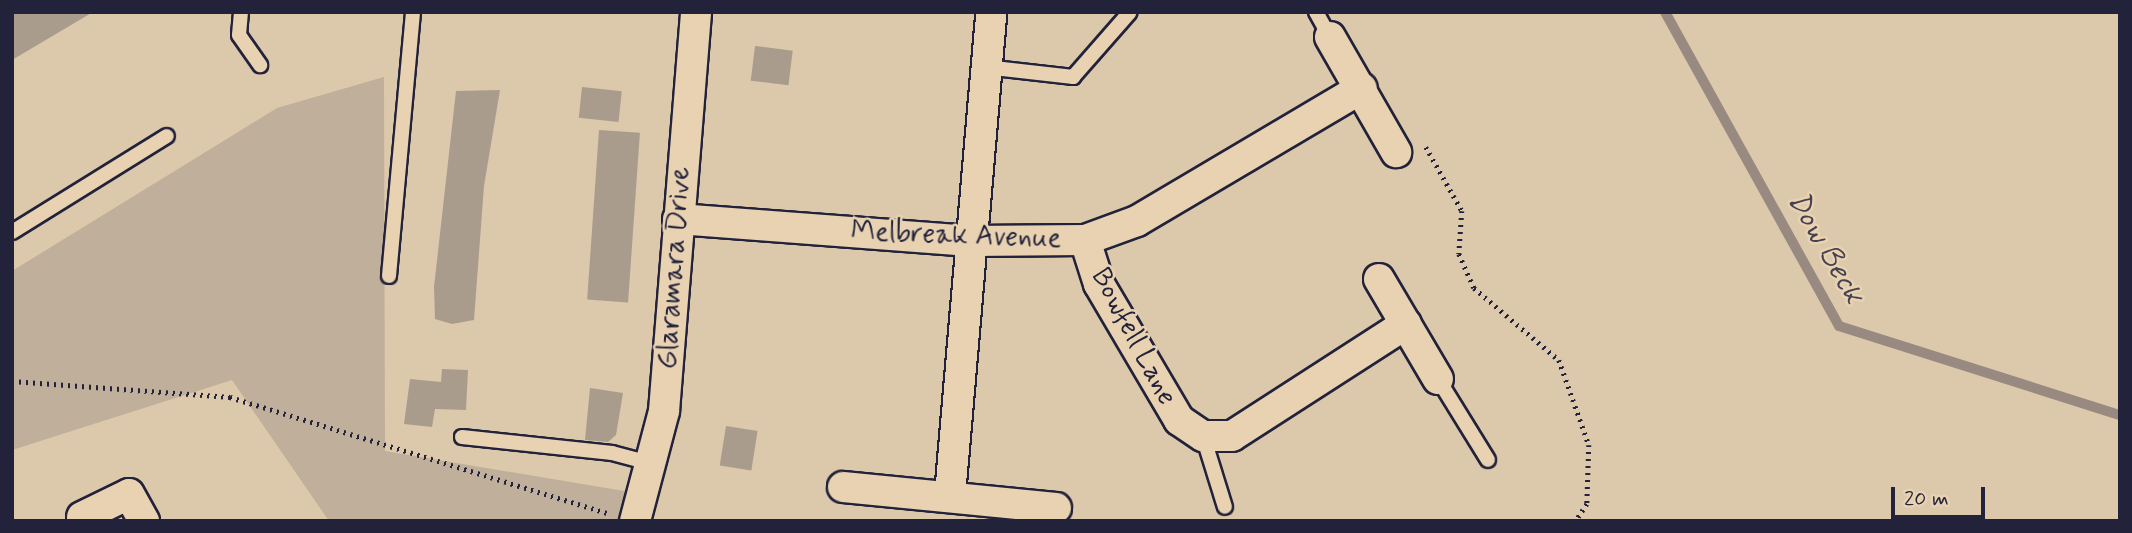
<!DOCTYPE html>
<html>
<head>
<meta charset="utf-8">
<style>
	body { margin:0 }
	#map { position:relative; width:2132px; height:533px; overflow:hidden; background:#dcc8aa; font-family:Mynerve,sans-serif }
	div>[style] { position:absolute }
	.green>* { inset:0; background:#c0af9a }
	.stream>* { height:10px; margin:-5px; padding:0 5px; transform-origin:5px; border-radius:5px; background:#988a81 }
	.building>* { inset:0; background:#aa9c8c; transform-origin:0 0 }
	.path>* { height:4.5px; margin-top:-2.25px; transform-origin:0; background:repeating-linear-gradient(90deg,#22223b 0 2px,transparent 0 7px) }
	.roads { filter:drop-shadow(2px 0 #22223b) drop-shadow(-2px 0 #22223b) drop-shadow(0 2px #22223b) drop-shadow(0 -2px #22223b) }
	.lane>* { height:14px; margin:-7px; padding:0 7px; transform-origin:7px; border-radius:7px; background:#e8d2b1 }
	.street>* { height:30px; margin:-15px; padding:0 15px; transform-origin:15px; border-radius:15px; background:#e8d2b1 }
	span { translate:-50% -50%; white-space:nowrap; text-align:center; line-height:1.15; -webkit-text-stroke:5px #e8d2b1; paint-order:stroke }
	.street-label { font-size:28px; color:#22223b }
	.water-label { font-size:30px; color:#454150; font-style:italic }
	.frame { position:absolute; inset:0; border:14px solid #22223b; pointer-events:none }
	.scale { position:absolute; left:1891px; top:487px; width:94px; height:32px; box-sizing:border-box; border:4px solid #22223b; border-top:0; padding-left:9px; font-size:21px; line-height:24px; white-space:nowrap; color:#22223b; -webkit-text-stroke:5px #e8d2b1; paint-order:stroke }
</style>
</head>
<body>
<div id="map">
	<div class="green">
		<div style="clip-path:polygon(384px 77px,385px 451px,630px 492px,625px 521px,329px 521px,232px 380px,12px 450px,12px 271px,277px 108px)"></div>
	</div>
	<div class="stream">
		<div style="left:1665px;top:12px;width:359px;rotate:61deg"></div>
		<div style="left:1839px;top:326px;width:295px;rotate:17.6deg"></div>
	</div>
	<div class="building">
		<div style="clip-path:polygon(12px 12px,93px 12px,12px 60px)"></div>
		<div style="left:755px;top:46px;width:38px;height:35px;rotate:7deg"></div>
		<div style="left:582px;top:87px;width:40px;height:31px;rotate:6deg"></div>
		<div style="clip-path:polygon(500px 90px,484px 186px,474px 320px,452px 324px,435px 319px,434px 287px,456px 91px)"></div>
		<div style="left:599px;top:130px;width:41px;height:170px;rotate:4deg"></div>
		<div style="clip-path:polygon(442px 369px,468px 370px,466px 410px,435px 409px,432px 427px,404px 424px,410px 379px,441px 382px)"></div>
		<div style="clip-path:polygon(590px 388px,623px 393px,616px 435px,608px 442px,585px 440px)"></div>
		<div style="left:726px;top:426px;width:32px;height:40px;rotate:9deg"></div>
	</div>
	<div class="path">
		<div style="left:1426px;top:147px;width:73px;rotate:60.6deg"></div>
		<div style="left:1462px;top:211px;width:43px;rotate:94deg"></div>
		<div style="left:1459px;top:254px;width:37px;rotate:66deg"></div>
		<div style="left:1474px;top:288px;width:111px;rotate:40.3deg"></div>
		<div style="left:1559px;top:360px;width:90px;rotate:70.6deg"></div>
		<div style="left:1589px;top:445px;width:59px;rotate:91.9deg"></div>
		<div style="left:1587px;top:504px;width:20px;rotate:123deg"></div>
		<div style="left:12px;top:381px;width:219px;rotate:4.2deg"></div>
		<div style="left:230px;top:397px;width:395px;rotate:17.1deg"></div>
	</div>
	<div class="roads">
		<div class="lane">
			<div style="left:241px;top:12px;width:23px;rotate:95deg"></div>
			<div style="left:239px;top:35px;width:37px;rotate:55deg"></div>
			<div style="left:1316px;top:12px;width:29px;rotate:61deg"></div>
			<div style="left:985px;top:67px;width:89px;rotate:6.5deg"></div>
			<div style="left:1073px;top:77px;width:86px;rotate:-48.8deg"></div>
			<div style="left:12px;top:232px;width:182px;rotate:-31.8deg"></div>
			<div style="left:389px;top:276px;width:265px;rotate:-84.8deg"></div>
			<div style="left:1438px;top:379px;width:95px;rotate:58.3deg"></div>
			<div style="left:1203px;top:436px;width:74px;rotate:72.8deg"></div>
			<div style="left:462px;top:437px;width:151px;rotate:6.1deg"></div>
			<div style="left:612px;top:453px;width:39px;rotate:15deg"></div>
		</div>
		<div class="street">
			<div style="left:1330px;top:37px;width:133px;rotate:60.1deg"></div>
			<div style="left:678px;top:219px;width:293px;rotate:4.3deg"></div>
			<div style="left:970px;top:241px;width:115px;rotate:-0.5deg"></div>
			<div style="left:1085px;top:240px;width:55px;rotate:-20.1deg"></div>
			<div style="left:1137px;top:221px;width:261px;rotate:-30.6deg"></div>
			<div style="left:1085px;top:240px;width:46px;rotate:72.3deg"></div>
			<div style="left:1099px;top:284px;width:158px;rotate:59.5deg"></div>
			<div style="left:1179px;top:420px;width:29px;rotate:34deg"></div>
			<div style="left:1203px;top:436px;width:29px"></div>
			<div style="left:1232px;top:436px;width:207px;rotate:-32.8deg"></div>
			<div style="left:1379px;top:279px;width:116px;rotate:59.5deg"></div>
			<div style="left:843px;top:487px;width:214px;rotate:5.6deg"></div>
			<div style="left:950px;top:495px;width:485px;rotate:-85.1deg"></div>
			<div style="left:82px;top:517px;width:52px;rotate:-26.1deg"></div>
			<div style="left:129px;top:494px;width:31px;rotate:61deg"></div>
			<div style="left:635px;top:521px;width:114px;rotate:-75.2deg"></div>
			<div style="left:664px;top:411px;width:400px;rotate:-85.4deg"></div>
		</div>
	</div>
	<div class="street-label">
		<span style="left:956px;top:236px;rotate:2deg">Melbreak Avenue</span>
		<span style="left:675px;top:268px;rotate:-86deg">Glaramara Drive</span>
		<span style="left:1133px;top:337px;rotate:62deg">Bowfell Lane</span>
	</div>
	<div class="water-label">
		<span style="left:1825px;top:248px;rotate:60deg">Dow Beck</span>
	</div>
	<div class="frame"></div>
	<div class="scale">20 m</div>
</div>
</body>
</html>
